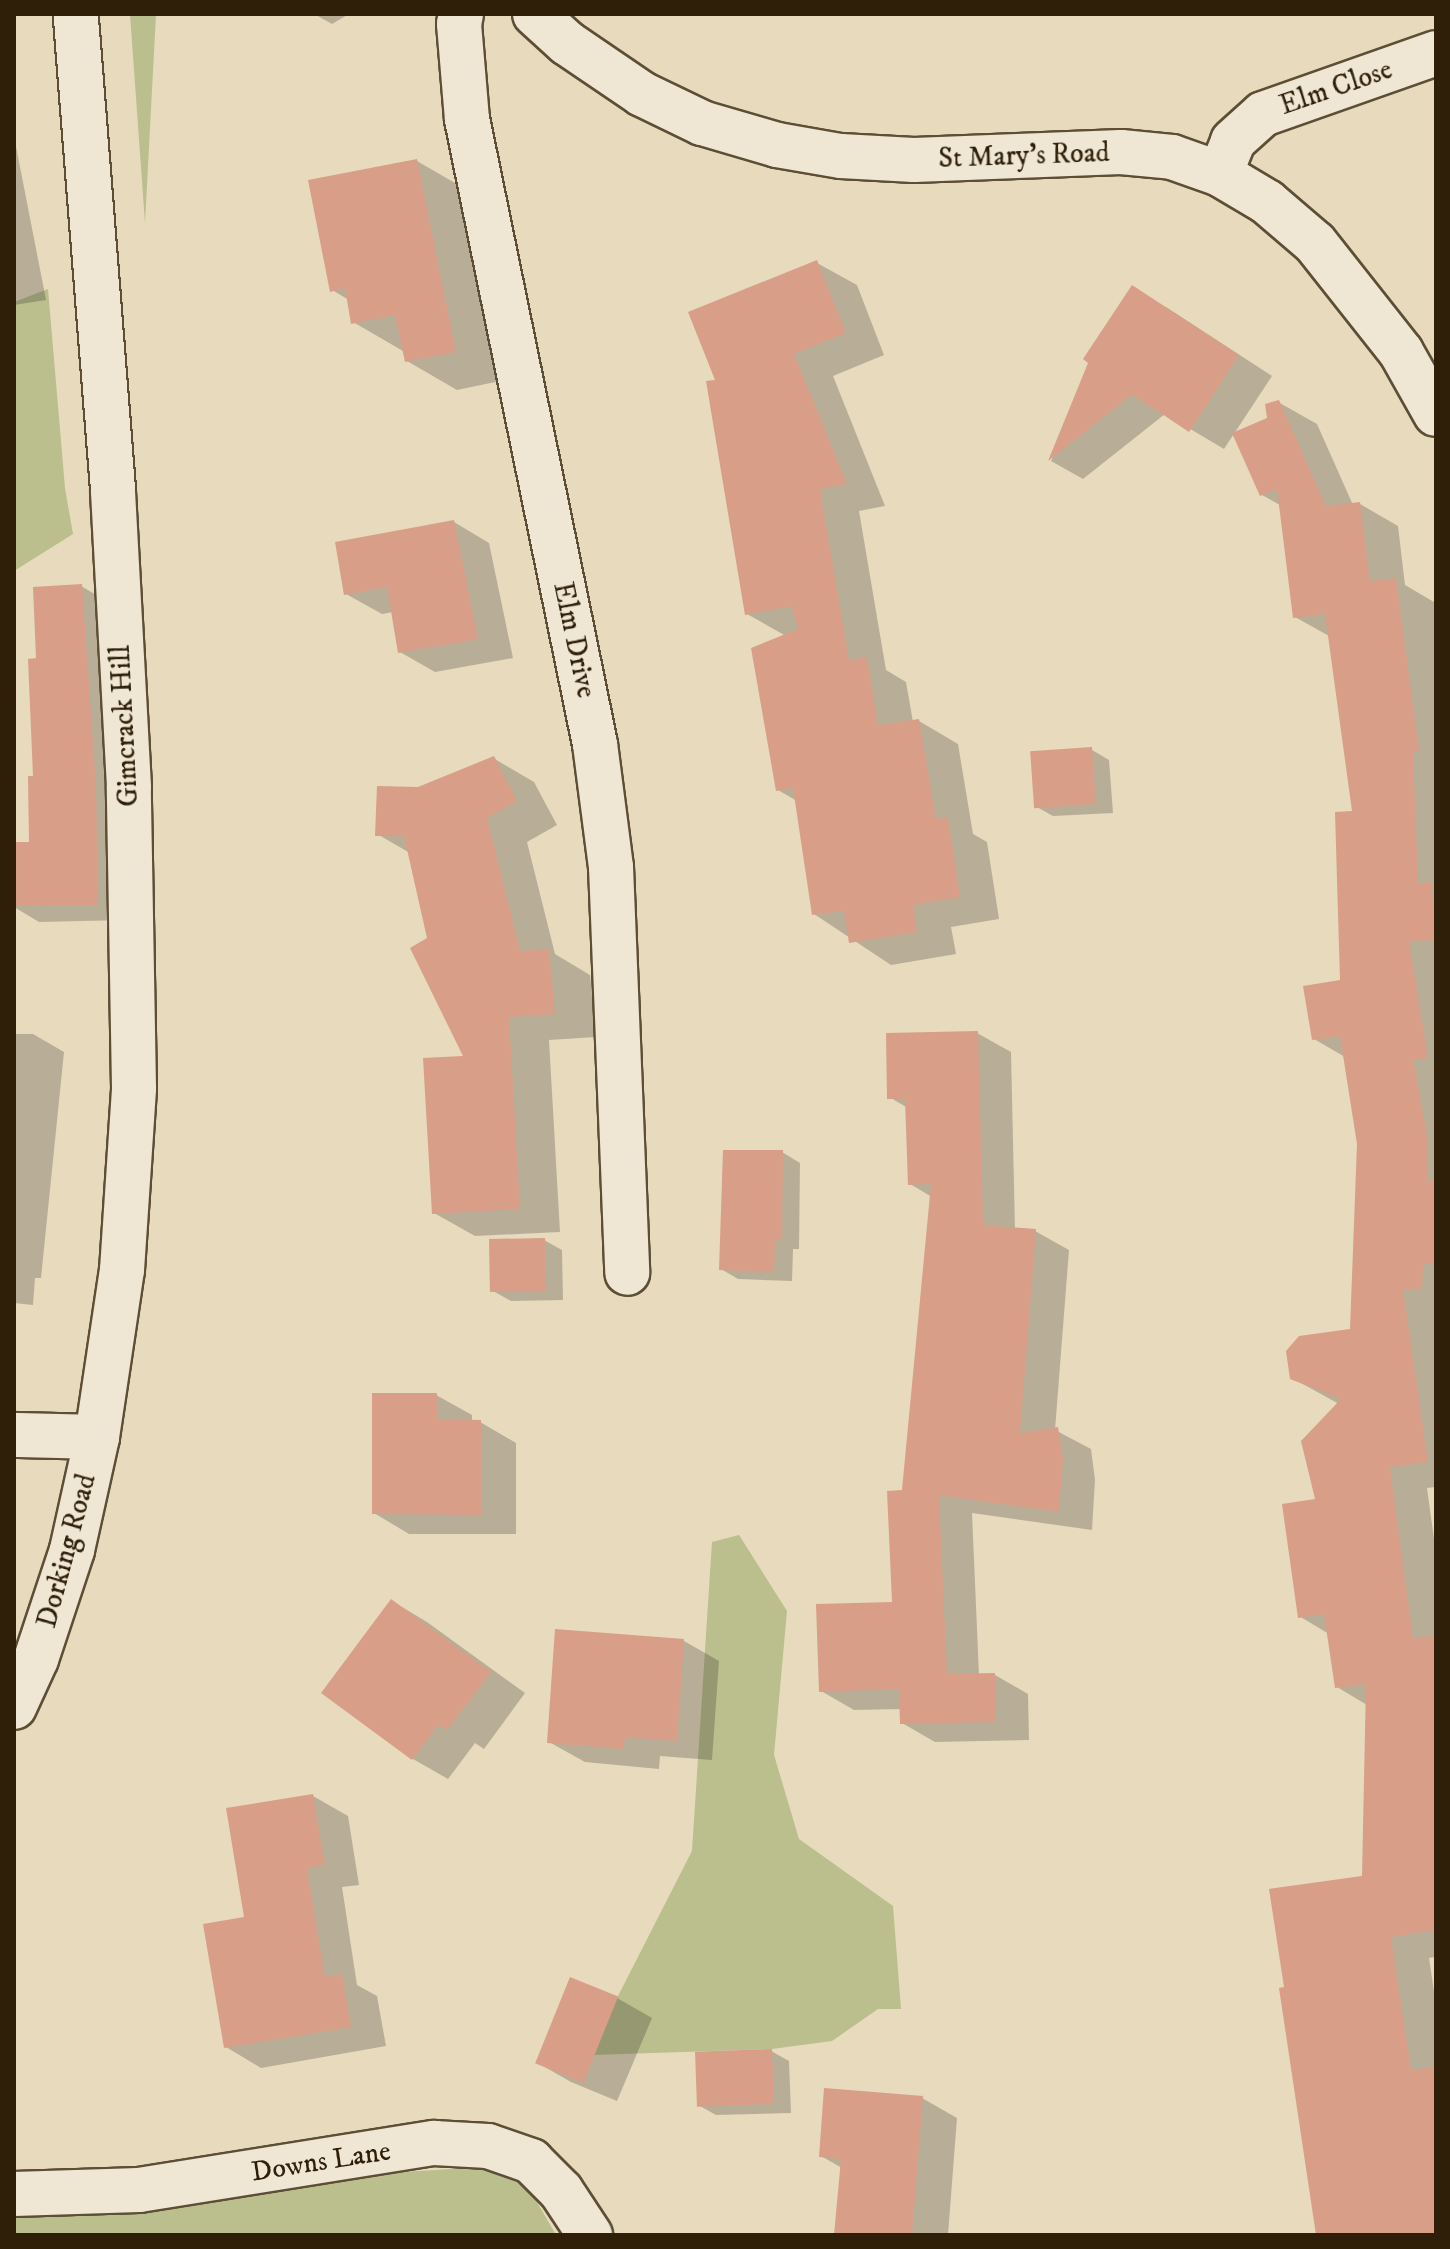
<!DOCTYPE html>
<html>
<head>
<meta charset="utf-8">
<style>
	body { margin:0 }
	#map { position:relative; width:1450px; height:2249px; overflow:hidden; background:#e7dabd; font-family:"IM FELL DW Pica",serif }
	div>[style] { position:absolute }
	.green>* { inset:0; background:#bbbe8d }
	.shadow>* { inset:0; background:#0003 }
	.building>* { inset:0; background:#d89e88; transform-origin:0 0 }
	.roads { filter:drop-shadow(2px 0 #5d4e35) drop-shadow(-2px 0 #5d4e35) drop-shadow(0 2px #5d4e35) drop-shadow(0 -2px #5d4e35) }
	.street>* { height:44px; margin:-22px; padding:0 22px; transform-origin:22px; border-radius:22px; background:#efe7d4 }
	.secondary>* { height:44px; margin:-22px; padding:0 22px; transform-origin:22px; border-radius:22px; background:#efe7d4 }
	span { translate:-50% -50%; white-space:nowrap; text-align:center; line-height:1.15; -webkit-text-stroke:7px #efe7d4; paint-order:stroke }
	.street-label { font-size:28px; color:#2f1f08 }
	.frame { position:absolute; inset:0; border:16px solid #2f1f08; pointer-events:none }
</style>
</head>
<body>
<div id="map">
	<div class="green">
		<div style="clip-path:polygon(130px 14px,156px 14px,145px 223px)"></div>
		<div style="clip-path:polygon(48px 289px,65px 488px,73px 534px,14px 571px,14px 302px)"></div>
		<div style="clip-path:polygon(739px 1535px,787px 1611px,774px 1755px,799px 1839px,893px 1906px,901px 2009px,878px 2009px,832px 2041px,772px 2049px,593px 2055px,618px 1996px,692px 1851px,712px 1542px)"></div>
		<div style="clip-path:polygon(483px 2167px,529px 2188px,556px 2235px,14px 2235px,14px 2213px,355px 2175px)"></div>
	</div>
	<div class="shadow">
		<div style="clip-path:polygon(314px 14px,349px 14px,332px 24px)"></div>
		<div style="clip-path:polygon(14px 136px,46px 300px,14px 305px)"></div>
		<div style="clip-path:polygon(417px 161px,467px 190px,505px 380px,457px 390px,407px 361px,403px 351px,353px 322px,349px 300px,332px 290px)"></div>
		<div style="clip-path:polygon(817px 263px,857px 285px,884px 355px,833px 376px,885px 506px,859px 511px,886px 670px,906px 682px,913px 722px,919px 721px,958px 744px,973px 834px,987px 842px,999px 919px,951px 927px,956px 954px,891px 965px,814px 914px,797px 801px,778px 790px,786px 636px,747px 614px,718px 381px)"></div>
		<div style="clip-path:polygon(1166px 307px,1272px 376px,1224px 449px,1165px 414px,1083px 479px,1051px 461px,1091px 362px)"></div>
		<div style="clip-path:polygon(1278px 402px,1317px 424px,1353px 505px,1360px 504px,1398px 526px,1405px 585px,1434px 602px,1436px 617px,1436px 1487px,1427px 1488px,1436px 1553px,1436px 1957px,1429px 1958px,1436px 2005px,1436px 2235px,1317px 2235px,1286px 1989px,1363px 1878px,1367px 1705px,1337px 1687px,1329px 1634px,1299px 1616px,1318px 1501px,1339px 1404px,1292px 1378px,1352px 1330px,1359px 1144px,1345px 1057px,1314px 1039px,1343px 982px,1354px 813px,1329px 636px,1295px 617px,1280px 505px,1262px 495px,1269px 419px)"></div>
		<div style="clip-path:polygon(454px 522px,489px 543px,513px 658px,435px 672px,400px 652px,393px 612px,382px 614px,346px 594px)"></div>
		<div style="clip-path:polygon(81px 586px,110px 603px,127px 920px,39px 922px,14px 907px,14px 844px,31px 844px,38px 660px)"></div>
		<div style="clip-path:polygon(1092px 750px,1109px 760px,1113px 813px,1053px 816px,1035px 806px)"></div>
		<div style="clip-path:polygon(493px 758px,534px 782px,557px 825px,527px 842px,555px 954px,590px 975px,596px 1037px,549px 1040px,560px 1232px,475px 1236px,434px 1213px,466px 1058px,430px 939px,410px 853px,377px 834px,419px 789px)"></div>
		<div style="clip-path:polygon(977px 1033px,1011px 1052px,1015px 1230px,1035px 1231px,1069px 1250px,1055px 1430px,1091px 1449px,1095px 1480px,1092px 1530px,972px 1513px,979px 1675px,995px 1675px,1028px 1694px,1029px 1740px,935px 1742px,902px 1723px,902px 1709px,854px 1710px,821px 1691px,894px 1604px,932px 1197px,910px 1184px,908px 1108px,889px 1097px)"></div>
		<div style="clip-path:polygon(14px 1034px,33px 1034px,64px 1052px,41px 1278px,35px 1278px,33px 1305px,14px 1303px)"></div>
		<div style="clip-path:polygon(782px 1152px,800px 1163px,799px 1249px,793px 1249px,792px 1281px,738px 1279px,721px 1269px)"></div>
		<div style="clip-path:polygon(544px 1240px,562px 1250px,563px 1300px,511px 1301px,493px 1291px)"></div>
		<div style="clip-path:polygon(436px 1395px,472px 1415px,472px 1422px,480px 1422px,516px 1443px,516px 1534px,409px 1534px,374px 1513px)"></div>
		<div style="clip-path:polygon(392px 1601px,427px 1622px,525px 1693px,484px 1749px,475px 1743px,448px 1779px,413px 1759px,324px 1693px)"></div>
		<div style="clip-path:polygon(684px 1641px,719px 1661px,712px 1760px,660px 1756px,659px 1769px,585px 1762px,549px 1742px)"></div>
		<div style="clip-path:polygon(313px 1796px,348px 1816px,359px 1885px,342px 1887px,357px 1985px,377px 1996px,386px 2046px,261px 2068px,226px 2047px,246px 1919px)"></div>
		<div style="clip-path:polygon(617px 1998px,652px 2018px,617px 2101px,571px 2082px,536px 2062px)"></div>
		<div style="clip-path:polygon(771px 2051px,789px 2061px,791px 2113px,716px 2115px,698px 2105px)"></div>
		<div style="clip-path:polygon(922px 2098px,957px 2118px,948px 2235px,836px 2235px,842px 2168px,821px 2156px)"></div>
	</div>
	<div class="building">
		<div style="clip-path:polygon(417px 159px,456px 352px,405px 362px,395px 315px,351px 324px,345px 288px,330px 292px,308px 180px)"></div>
		<div style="clip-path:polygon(817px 260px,846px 333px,794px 354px,847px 484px,820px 489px,849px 660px,867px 657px,878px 725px,919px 719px,936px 819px,948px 817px,960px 897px,913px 905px,917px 932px,849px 943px,844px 911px,812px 915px,793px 788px,776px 791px,751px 648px,798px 629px,792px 606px,745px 615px,706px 381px,715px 380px,688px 312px)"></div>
		<div style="clip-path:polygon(1132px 285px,1239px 355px,1189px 432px,1132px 394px,1048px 461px,1088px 363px,1083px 359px)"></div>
		<div style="clip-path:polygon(1279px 400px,1326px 506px,1360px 502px,1370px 581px,1396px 578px,1419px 751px,1413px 751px,1418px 883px,1432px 882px,1434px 940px,1409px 941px,1428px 1058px,1413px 1060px,1428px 1140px,1427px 1181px,1436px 1180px,1436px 1264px,1423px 1264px,1422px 1290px,1403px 1289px,1428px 1462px,1390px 1467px,1413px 1639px,1436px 1635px,1436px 1930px,1391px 1937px,1411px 2070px,1436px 2067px,1436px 2235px,1316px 2235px,1279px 1988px,1284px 1987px,1269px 1889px,1362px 1876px,1366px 1684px,1335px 1688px,1324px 1614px,1298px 1618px,1282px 1504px,1315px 1499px,1301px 1441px,1341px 1399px,1290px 1379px,1286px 1351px,1299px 1336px,1350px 1329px,1357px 1144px,1340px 1036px,1312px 1040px,1303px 986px,1340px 980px,1335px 812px,1352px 811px,1325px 614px,1293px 618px,1277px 489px,1260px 496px,1232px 433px,1267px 418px,1265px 404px)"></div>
		<div style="clip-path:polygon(454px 520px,478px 639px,398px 653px,387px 587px,344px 595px,335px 542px)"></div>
		<div style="clip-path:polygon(82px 584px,96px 786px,98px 905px,14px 906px,14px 842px,29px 842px,28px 776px,33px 776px,28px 659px,36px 658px,33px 587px)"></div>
		<div style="left:1092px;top:747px;width:57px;height:62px;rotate:86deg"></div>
		<div style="clip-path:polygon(494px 756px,517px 801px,487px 818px,520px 951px,549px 949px,555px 1014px,509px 1017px,520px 1209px,432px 1214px,423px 1058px,463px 1056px,410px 948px,427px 938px,404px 836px,375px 836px,377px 786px,418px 787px)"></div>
		<div style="clip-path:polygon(978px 1031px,983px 1225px,1036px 1229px,1020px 1433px,1058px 1427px,1063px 1459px,1059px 1512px,939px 1495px,947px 1674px,995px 1673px,996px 1722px,900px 1724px,899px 1689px,819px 1692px,816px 1604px,892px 1602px,887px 1491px,902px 1490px,931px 1184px,908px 1185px,905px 1099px,887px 1099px,886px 1033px)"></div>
		<div style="clip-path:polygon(723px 1150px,783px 1150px,782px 1240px,775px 1240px,774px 1272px,719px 1270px)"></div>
		<div style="left:545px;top:1238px;width:53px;height:56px;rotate:89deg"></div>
		<div style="clip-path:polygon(372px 1393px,437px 1393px,437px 1419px,481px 1420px,481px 1515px,372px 1514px)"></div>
		<div style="clip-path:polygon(391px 1599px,491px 1672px,447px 1730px,439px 1724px,412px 1760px,321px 1693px)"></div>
		<div style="clip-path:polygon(555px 1629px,684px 1639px,677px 1741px,625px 1737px,624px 1749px,547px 1743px)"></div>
		<div style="clip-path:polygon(313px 1794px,325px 1865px,307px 1868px,325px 1977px,342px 1974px,351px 2027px,224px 2048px,203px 1924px,244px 1917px,226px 1808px)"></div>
		<div style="left:570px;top:1977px;width:52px;height:93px;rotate:22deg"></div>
		<div style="left:772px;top:2049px;width:55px;height:77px;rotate:88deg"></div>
		<div style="clip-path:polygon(824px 2088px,923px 2096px,912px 2235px,834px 2235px,841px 2159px,819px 2157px)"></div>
	</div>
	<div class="roads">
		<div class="street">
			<div style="left:461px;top:14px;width:10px;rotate:101deg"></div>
			<div style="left:459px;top:24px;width:95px;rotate:85.2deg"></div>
			<div style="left:467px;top:119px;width:638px;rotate:78.43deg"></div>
			<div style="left:595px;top:744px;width:124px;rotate:82.6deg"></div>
			<div style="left:611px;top:867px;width:406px;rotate:87.7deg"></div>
			<div style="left:535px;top:14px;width:43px;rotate:42.2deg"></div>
			<div style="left:567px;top:43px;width:91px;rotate:34.2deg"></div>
			<div style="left:642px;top:94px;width:67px;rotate:25.8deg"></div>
			<div style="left:702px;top:123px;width:78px;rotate:16.3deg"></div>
			<div style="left:777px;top:145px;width:65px;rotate:9.8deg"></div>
			<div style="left:841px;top:156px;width:73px;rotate:3.1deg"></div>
			<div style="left:914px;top:160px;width:207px;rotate:-2.2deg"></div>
			<div style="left:1121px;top:152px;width:51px;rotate:5.6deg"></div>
			<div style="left:1172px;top:157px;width:51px;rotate:19.5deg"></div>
			<div style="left:1220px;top:174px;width:55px;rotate:30.8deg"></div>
			<div style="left:1267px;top:202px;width:63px;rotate:40.5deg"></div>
			<div style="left:1315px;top:243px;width:139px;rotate:51.7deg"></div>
			<div style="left:1401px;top:352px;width:71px;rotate:60.6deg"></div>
			<div style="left:1220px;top:174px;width:35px;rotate:-68deg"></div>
			<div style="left:1233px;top:141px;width:40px;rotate:-42deg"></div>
			<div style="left:1263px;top:114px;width:183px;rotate:-19.4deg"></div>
			<div style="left:14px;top:1435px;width:83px;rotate:1.4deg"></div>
			<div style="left:14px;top:2194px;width:125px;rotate:-1.8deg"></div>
			<div style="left:139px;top:2190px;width:299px;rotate:-9.1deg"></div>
			<div style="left:434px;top:2143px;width:54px;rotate:3.2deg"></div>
			<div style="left:488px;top:2146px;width:46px;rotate:19.2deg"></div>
			<div style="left:531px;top:2161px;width:42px;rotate:45deg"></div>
			<div style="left:561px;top:2191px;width:53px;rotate:56.6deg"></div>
		</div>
		<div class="secondary">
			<div style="left:14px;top:1707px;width:53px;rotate:-65.4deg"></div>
			<div style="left:36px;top:1659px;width:115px;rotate:-71.7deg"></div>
			<div style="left:72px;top:1550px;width:116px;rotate:-77.5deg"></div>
			<div style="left:97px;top:1437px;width:169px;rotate:-81.5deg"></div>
			<div style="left:122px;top:1270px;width:182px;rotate:-86.2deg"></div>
			<div style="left:134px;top:1088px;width:301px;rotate:-91deg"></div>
			<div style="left:129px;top:787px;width:298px;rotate:-93.1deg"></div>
			<div style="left:113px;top:489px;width:476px;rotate:-94.5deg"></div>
		</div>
	</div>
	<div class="street-label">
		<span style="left:1336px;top:88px;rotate:-19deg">Elm Close</span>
		<span style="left:1024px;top:156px;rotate:-2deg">St Mary's Road</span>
		<span style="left:574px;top:640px;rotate:78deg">Elm Drive</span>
		<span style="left:125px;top:726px;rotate:-93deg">Gimcrack Hill</span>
		<span style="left:67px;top:1551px;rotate:-75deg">Dorking Road</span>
		<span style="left:321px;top:2162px;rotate:-9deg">Downs Lane</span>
	</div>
	<div class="frame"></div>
</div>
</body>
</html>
